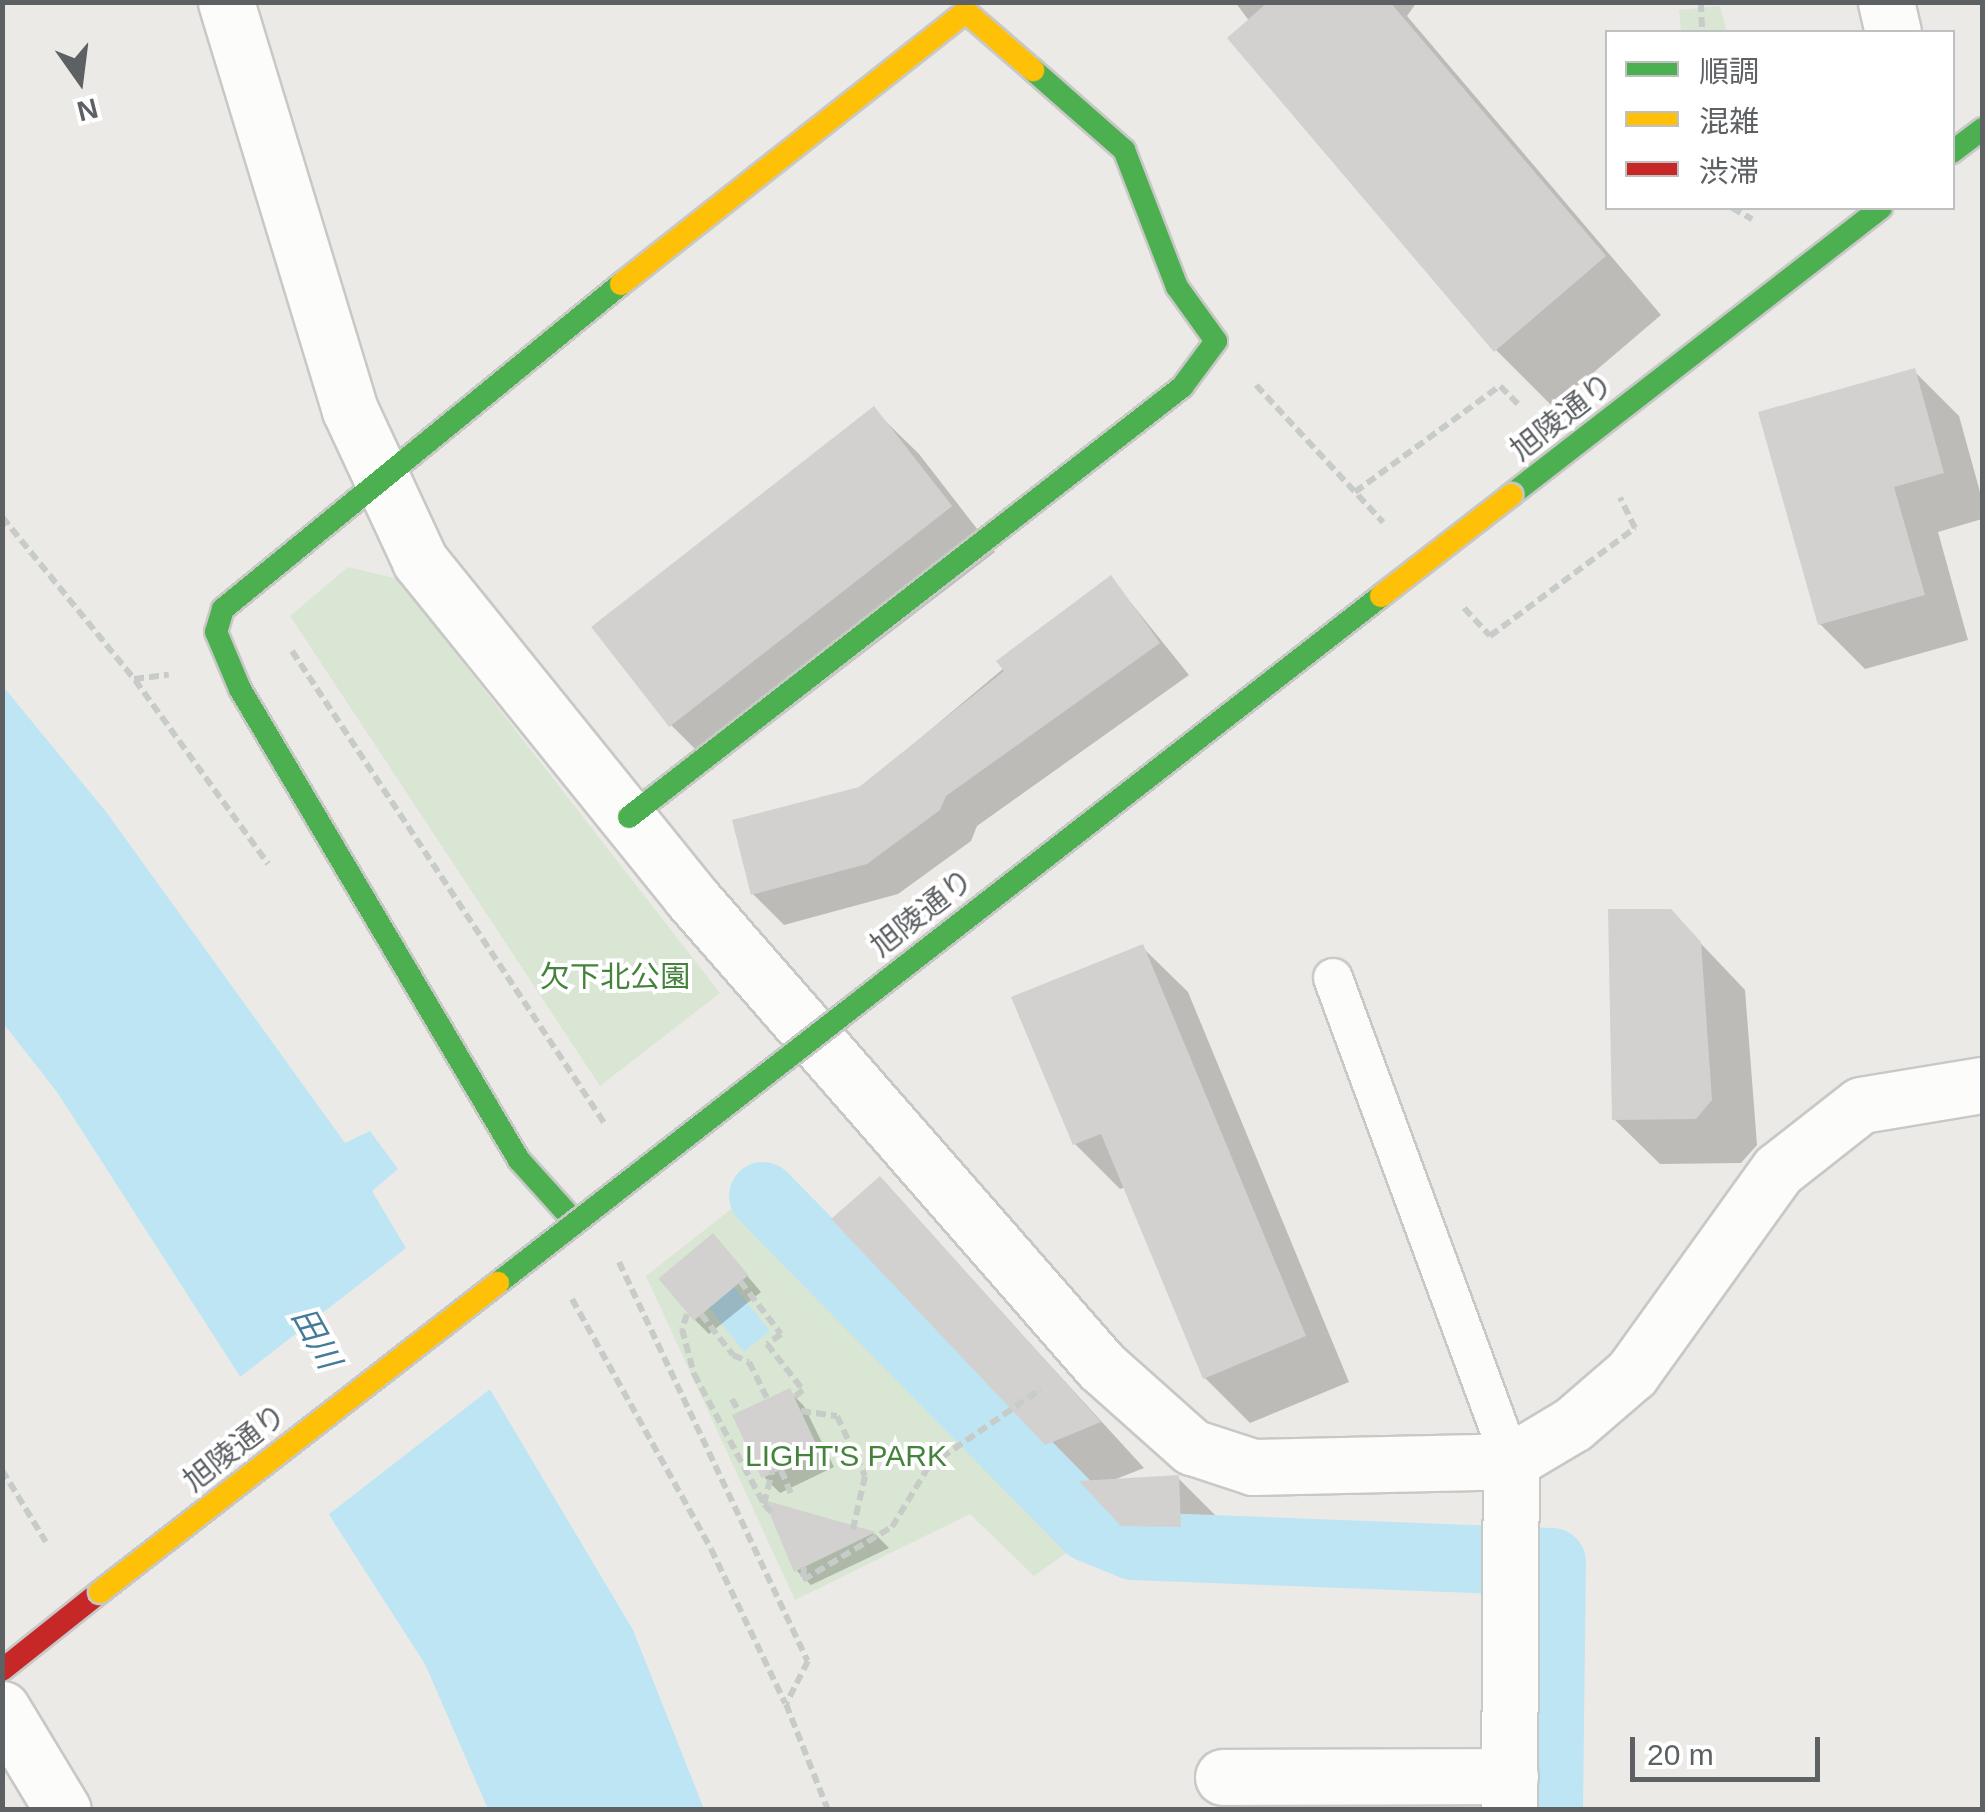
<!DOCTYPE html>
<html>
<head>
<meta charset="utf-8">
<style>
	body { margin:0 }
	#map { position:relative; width:1985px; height:1812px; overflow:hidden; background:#eceae7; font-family:Helvetica,"Noto Sans JP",sans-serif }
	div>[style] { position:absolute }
	.green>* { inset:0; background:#d9e6d3 }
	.water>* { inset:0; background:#bee5f3; transform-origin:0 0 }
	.pier>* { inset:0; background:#eceae7 }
	.shadow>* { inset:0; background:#0003 }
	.canal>* { height:68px; margin:-34px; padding:0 34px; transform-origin:34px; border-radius:34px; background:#bee5f3 }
	.building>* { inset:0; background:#d2d1d0; transform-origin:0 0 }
	.path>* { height:6px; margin-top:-3px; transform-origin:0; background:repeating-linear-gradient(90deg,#c7ccc9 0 10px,transparent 0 15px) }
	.roads { filter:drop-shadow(2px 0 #c8c8c7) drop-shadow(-2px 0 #c8c8c7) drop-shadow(0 2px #c8c8c7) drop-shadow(0 -2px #c8c8c7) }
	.lane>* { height:38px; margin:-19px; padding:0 19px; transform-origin:19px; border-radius:19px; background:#fcfcfb }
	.street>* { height:55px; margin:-27.5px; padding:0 27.5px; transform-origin:27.5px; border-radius:27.5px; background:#fcfcfb }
	.fast>* { height:22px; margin:-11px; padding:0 11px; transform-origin:11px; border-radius:11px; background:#4caf50 }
	.slow>* { height:22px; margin:-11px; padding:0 11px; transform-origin:11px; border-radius:11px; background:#ffc107 }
	.jam>* { height:22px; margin:-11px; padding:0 11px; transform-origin:11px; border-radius:11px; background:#c62828 }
	.bridges { filter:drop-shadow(2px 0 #c6c7c6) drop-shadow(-2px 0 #c6c7c6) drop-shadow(0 2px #c6c7c6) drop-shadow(0 -2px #c6c7c6) }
	.fast-bridge>* { height:22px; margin:-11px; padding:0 11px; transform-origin:11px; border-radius:11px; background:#4caf50 }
	.slow-bridge>* { height:22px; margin:-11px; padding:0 11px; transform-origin:11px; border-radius:11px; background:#ffc107 }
	span { translate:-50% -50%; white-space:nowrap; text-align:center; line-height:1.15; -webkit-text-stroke:8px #fff; paint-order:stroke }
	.street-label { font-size:30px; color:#5d6164 }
	.park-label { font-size:30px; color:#45833d }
	.water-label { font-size:32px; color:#437b98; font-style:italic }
	.frame { position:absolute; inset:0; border:5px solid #5d6164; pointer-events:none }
	.legend { position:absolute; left:1605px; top:30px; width:350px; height:180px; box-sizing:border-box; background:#fff; border:2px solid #bec0c1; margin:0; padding:12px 18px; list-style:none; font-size:30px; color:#5d6164 }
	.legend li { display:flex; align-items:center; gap:20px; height:50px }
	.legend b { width:50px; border:2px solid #bec0c1 }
	.north { position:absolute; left:30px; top:30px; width:100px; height:100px; -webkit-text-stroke:8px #fff; paint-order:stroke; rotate:166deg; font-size:28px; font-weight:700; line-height:40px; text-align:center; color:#5d6164 }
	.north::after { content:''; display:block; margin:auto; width:35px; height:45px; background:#5d6164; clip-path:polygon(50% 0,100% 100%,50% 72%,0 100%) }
	.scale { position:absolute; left:1630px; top:1737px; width:190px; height:45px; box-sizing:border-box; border:5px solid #5d6164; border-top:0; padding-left:12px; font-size:30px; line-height:35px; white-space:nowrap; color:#5d6164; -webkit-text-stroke:8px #fff; paint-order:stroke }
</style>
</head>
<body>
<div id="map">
	<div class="green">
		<div style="clip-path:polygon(1720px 6px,1727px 32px,1681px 32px,1679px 10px)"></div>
		<div style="clip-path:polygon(348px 567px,398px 579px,720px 993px,600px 1086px,290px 616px)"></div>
		<div style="clip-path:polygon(744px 1199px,976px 1433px,1082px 1542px,1034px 1576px,970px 1514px,795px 1600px,646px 1276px)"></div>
	</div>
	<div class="water">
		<div style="clip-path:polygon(2px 685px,107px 813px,345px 1143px,370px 1131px,398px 1169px,372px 1191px,633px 1630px,704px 1809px,488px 1809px,425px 1664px,57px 1092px,3px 1023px)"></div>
		<div style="left:727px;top:1278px;width:68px;height:33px;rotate:51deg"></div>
	</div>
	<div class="pier">
		<div style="clip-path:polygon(410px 1245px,494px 1386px,324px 1518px,235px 1381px)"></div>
	</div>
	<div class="shadow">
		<div style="clip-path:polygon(1235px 2px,1417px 2px,1407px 16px,1661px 315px,1553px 407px,1496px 350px)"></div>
		<div style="clip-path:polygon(1914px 371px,1959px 416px,1982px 499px,1982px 519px,1938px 532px,1968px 640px,1865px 669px,1820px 624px)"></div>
		<div style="clip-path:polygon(874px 410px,919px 454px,995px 552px,714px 768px,669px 723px,594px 626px)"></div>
		<div style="clip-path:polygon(1111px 578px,1189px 675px,977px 826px,971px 841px,898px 894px,784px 925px,753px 894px,860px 789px)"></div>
		<div style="clip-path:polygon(1670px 911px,1745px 990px,1757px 1145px,1741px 1163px,1660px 1164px,1614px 1119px)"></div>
		<div style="clip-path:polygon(1142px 947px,1188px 992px,1349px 1382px,1250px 1423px,1205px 1378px,1126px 1187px,1120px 1189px,1075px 1144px)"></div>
		<div style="clip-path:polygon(880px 1179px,1144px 1468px,1111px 1481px,1178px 1478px,1219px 1519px,1221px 1567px,1165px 1566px,1047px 1444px)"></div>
		<div style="clip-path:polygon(713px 1236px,761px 1292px,709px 1334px,694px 1319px)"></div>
		<div style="clip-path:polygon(789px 1391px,804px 1406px,834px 1467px,780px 1493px,765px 1478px)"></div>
		<div style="clip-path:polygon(768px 1504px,875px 1534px,889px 1548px,811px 1585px,796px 1570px)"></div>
	</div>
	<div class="canal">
		<div style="left:763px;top:1196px;width:465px;rotate:45.5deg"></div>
		<div style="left:1089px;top:1528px;width:48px;rotate:22.2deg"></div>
		<div style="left:1133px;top:1546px;width:419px;rotate:2.2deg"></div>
		<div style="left:1552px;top:1562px;width:248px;rotate:90.7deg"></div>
	</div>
	<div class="building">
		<div style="clip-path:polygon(1268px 2px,1390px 2px,1606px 256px,1494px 352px,1227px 38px)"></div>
		<div style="clip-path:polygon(1915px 368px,1944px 473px,1894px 487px,1925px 595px,1818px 625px,1758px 412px)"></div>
		<div style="left:874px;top:406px;width:127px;height:359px;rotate:52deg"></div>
		<div style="clip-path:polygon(1111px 575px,1160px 643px,946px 796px,940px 810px,867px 864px,751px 895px,732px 820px,859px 787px,1004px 671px,996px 661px)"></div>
		<div style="clip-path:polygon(1608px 909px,1671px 909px,1701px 942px,1712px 1100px,1696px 1119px,1612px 1120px)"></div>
		<div style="clip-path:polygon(1143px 944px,1306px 1336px,1203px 1379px,1101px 1134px,1073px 1145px,1011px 997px)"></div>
		<div style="clip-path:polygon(880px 1176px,1101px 1422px,1045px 1445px,831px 1219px)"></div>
		<div style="left:713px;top:1233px;width:55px;height:71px;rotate:50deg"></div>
		<div style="left:790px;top:1388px;width:70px;height:64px;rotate:65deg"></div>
		<div style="clip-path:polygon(1179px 1475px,1181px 1527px,1121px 1526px,1079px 1481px)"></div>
		<div style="clip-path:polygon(764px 1500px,876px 1532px,794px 1572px)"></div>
	</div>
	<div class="path">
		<div style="left:1701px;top:2px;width:30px;rotate:88deg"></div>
		<div style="left:1732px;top:208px;width:23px;rotate:29deg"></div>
		<div style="left:1256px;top:385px;width:187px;rotate:47.2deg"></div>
		<div style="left:1355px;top:492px;width:180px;rotate:-36.2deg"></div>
		<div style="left:1500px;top:386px;width:27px;rotate:45deg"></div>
		<div style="left:2px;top:517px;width:209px;rotate:50.8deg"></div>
		<div style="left:134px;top:679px;width:35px;rotate:-7deg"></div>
		<div style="left:1464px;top:608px;width:38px;rotate:47deg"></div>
		<div style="left:1490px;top:636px;width:181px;rotate:-36.7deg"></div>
		<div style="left:1635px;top:528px;width:34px;rotate:-116deg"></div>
		<div style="left:292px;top:651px;width:567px;rotate:56.51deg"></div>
		<div style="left:135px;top:680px;width:227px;rotate:54.1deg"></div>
		<div style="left:619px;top:1262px;width:441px;rotate:64.7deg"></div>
		<div style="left:808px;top:1661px;width:48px;rotate:117.1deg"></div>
		<div style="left:786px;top:1704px;width:114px;rotate:68.4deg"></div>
		<div style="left:740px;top:1281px;width:67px;rotate:52.3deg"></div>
		<div style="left:781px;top:1334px;width:17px;rotate:144deg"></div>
		<div style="left:767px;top:1344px;width:58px;rotate:52deg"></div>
		<div style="left:803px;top:1390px;width:11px;rotate:142deg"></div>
		<div style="left:572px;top:1299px;width:286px;rotate:60.9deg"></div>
		<div style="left:711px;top:1549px;width:171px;rotate:64.3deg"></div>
		<div style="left:687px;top:1314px;width:16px;rotate:108deg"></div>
		<div style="left:682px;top:1329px;width:47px;rotate:75.1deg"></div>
		<div style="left:694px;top:1374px;width:148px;rotate:61.7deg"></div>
		<div style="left:701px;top:1314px;width:52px;rotate:52deg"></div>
		<div style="left:733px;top:1355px;width:17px;rotate:24deg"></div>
		<div style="left:749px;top:1362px;width:40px;rotate:63.4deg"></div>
		<div style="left:732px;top:1399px;width:15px;rotate:62deg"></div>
		<div style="left:801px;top:1411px;width:36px;rotate:8deg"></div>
		<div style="left:837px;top:1416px;width:66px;rotate:65deg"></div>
		<div style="left:865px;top:1476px;width:58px;rotate:102.8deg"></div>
		<div style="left:2px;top:1470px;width:84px;rotate:58.6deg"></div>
		<div style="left:781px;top:1470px;width:25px;rotate:67deg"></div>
		<div style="left:771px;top:1512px;width:11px;rotate:-131deg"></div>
		<div style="left:764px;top:1504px;width:36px;rotate:-76deg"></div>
		<div style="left:804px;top:1567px;width:13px;rotate:94deg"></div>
		<div style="left:803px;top:1580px;width:104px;rotate:-30.8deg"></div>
		<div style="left:892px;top:1527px;width:71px;rotate:-58.8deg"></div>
		<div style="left:929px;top:1466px;width:136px;rotate:-34.5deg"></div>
	</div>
	<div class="roads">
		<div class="lane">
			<div style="left:1333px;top:978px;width:515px;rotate:69.77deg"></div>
		</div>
		<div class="street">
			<div style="left:226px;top:2px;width:426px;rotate:73.1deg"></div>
			<div style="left:350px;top:410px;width:166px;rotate:65.1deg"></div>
			<div style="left:420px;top:561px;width:432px;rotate:51.1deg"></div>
			<div style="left:691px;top:897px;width:623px;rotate:48.84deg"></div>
			<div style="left:1101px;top:1366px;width:122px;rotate:41.7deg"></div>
			<div style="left:1192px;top:1447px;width:64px;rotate:18.2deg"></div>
			<div style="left:1253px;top:1467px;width:258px;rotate:-1.3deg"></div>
			<div style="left:1511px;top:1461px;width:72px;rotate:-30.8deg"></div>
			<div style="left:1573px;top:1424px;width:78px;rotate:-40.8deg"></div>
			<div style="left:1632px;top:1373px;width:250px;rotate:-54.3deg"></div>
			<div style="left:1778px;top:1170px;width:105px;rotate:-38.1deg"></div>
			<div style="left:1861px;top:1105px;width:123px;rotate:-9.4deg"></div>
			<div style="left:1886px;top:2px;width:31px;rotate:77deg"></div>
			<div style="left:2px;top:1709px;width:118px;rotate:58.9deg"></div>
			<div style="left:1223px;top:1777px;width:287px;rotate:-0.2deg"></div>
			<div style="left:1509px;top:1810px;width:349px;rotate:-89.7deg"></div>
		</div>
		<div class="fast">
			<div style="left:1952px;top:152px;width:38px;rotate:-37deg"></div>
			<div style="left:1511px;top:495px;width:468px;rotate:-37.8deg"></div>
			<div style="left:629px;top:817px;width:701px;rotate:-37.87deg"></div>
			<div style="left:1182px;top:387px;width:57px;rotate:-53.5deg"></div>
			<div style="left:1216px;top:341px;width:67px;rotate:-125.8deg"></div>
			<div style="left:1177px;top:287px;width:147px;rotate:-111.1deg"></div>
			<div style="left:1124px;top:150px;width:121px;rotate:-138.7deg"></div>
			<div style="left:574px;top:1221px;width:82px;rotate:-132deg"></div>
			<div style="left:519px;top:1160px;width:547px;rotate:-120.64deg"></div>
			<div style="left:240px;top:689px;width:62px;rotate:-112.8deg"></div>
			<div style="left:216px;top:632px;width:24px;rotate:-73deg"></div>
			<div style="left:223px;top:609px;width:514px;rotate:-39.23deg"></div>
		</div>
		<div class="slow">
			<div style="left:621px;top:284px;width:439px;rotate:-38.3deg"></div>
			<div style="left:966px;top:12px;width:89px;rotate:40.9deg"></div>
		</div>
		<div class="jam">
			<div style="left:2px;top:1670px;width:125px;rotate:-38.5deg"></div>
		</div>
	</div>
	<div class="bridges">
		<div class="fast-bridge">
			<div style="left:498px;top:1283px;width:1119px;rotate:-37.88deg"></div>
		</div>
		<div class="slow-bridge">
			<div style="left:1381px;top:596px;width:165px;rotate:-37.8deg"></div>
			<div style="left:100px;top:1592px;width:504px;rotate:-37.83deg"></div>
		</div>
	</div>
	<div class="street-label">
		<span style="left:1562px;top:417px;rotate:-38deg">旭陵通り</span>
		<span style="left:922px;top:913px;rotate:-38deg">旭陵通り</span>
		<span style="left:235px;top:1448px;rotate:-38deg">旭陵通り</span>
	</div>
	<div class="park-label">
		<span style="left:615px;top:977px">欠下北公園</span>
		<span style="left:846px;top:1456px">LIGHT'S PARK</span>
	</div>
	<div class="water-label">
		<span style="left:316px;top:1338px;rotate:61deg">田川</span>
	</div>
	<div class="frame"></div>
	<ul class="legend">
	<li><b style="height:12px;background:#4caf50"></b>順調</li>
	<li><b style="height:12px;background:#ffc107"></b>混雑</li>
	<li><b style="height:12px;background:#c62828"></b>渋滞</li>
	</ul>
	<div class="north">N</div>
	<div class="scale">20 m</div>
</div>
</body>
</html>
